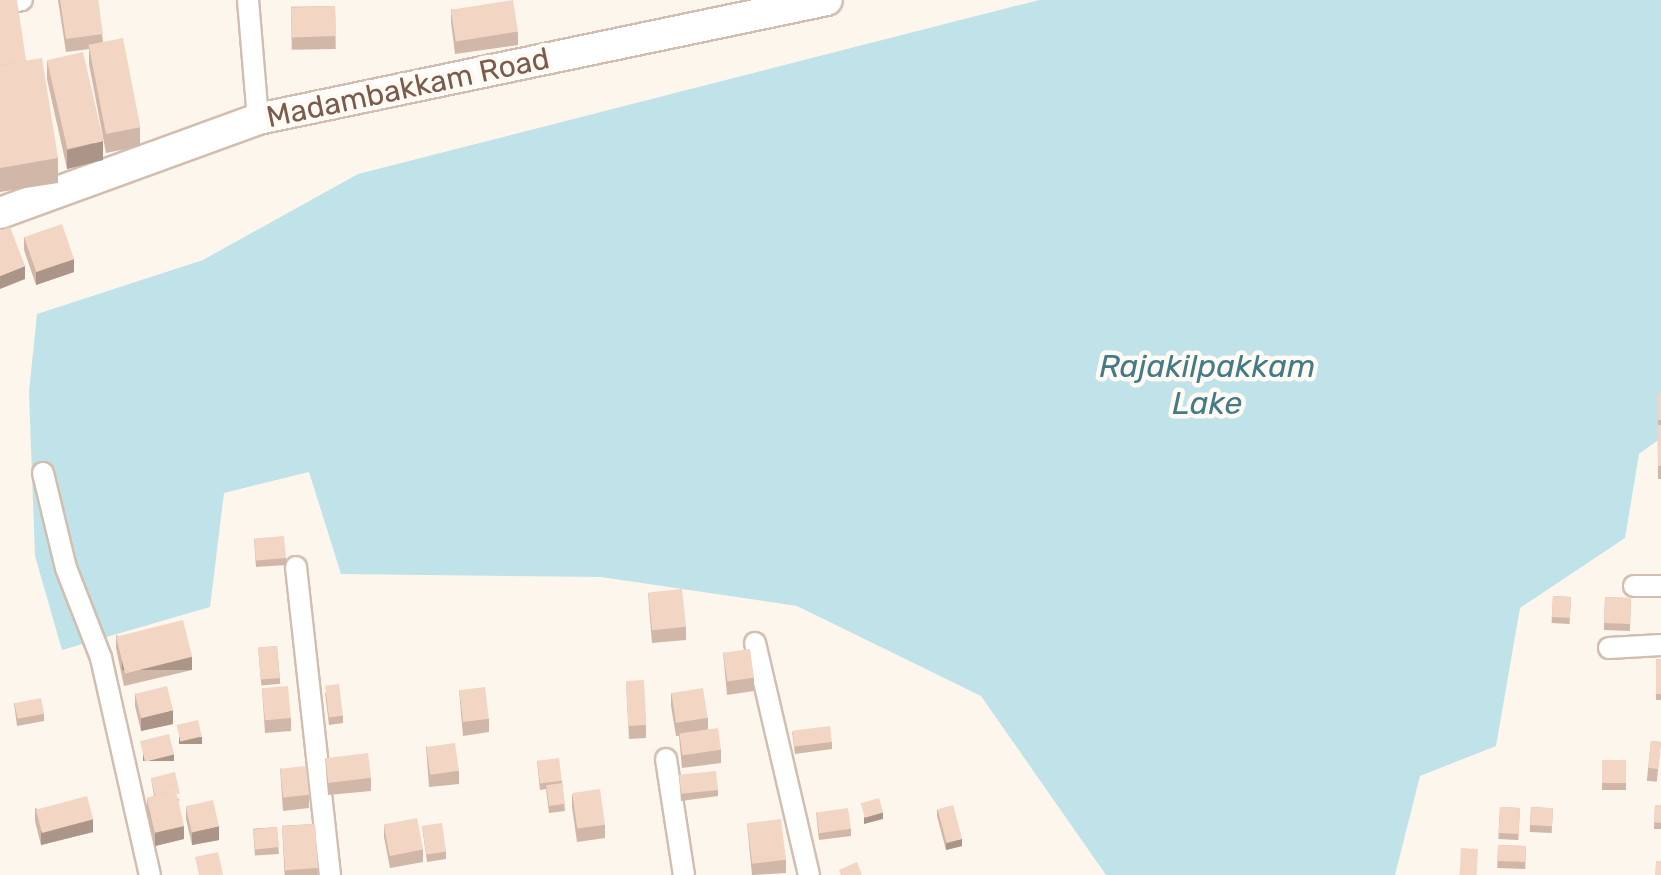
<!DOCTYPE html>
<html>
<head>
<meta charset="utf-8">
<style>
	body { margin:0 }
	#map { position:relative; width:1661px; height:875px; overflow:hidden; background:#fdf6ec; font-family:Rubik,sans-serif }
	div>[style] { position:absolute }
	.water>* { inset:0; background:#bfe3e8 }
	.roads { filter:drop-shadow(2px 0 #d1beb0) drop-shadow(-2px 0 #d1beb0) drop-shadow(0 2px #d1beb0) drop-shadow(0 -2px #d1beb0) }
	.street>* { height:20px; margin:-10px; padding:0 10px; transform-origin:10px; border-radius:10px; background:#fff }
	.secondary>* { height:30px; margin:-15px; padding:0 15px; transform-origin:15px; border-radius:15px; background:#fff }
	.wall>* { inset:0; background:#d1b7a8; transform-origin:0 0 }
	.shaded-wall>* { inset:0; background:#aa9588; transform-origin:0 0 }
	.building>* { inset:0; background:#f3d5c3; transform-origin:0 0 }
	span { translate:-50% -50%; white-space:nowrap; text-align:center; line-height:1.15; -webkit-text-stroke:9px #fffaf3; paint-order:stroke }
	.street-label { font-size:30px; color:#7a5c4d }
	.water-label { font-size:32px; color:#437c86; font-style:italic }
</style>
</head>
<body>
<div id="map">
	<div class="water">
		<div style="clip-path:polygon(1039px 0,1661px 0,1661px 438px,1639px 454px,1625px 538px,1520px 608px,1496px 746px,1420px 776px,1395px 875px,1106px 875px,981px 696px,797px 606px,601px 577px,341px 574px,309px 472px,224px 493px,210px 607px,62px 650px,35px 556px,29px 392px,37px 314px,203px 260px,358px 174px)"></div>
	</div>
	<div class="roads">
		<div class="street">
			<div style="left:248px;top:0;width:119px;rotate:85.2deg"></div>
			<div style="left:0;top:4px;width:22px;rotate:-10deg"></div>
			<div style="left:43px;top:473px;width:98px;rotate:76.4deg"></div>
			<div style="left:66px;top:568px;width:97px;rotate:68.7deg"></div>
			<div style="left:101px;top:658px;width:222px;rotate:77.3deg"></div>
			<div style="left:296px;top:567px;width:310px;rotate:83.7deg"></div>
			<div style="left:1634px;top:586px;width:27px"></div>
			<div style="left:755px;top:643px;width:238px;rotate:76.9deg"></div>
			<div style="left:1609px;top:648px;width:52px;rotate:-3.3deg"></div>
			<div style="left:666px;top:759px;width:117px;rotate:81.2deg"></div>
		</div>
		<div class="secondary">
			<div style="left:0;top:213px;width:275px;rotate:-20deg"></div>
			<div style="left:258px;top:119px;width:581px;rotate:-11.81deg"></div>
		</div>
	</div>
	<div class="wall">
		<div style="clip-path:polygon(0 0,26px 61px,58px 158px,58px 183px,0 192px)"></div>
		<div style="clip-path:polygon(58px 0,98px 0,103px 42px,140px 127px,140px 146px,106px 153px,89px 64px,89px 49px,66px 52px)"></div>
		<div style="left:335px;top:6px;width:43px;height:44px;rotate:89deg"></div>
		<div style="clip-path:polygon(451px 9px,518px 32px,518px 45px,455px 54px,451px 22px)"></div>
		<div style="clip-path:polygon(47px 60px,103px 160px,67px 169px,47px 79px)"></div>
		<div style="clip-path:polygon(24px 237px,74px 272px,36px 285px,24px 250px)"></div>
		<div style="left:1658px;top:393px;width:3px;height:86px"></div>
		<div style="clip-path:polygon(254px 539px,286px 558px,286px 565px,256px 567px)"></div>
		<div style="clip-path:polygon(648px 593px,686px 627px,686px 640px,652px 643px)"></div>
		<div style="left:1553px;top:596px;width:18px;height:27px;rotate:3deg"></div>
		<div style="left:1605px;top:597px;width:26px;height:33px;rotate:2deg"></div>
		<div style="clip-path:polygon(116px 635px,192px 670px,124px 686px,116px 648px)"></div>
		<div style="left:277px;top:646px;width:38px;height:19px;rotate:85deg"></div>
		<div style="clip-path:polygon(723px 652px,754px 678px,754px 691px,727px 695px)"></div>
		<div style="left:1656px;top:659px;width:5px;height:41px"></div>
		<div style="clip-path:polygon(626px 682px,646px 725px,646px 738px,629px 739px)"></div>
		<div style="clip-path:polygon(262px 688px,291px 718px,291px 731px,265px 733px)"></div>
		<div style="clip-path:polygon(459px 690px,489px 719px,489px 732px,463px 736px)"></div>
		<div style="clip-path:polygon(325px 692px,343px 716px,343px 723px,329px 725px)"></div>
		<div style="clip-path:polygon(135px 693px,173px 724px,141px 731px,135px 706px)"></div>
		<div style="clip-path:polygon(671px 693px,708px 718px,708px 730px,721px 750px,721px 763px,682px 768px,679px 736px,676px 736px,671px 706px)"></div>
		<div style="clip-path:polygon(14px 703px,44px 714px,44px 721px,17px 726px)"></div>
		<div style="clip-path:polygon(792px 732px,832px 742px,832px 749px,795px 754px)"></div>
		<div style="left:1651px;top:741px;width:10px;height:40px;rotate:6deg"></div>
		<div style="clip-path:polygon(426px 746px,459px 771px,459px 784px,429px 787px)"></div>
		<div style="clip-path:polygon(325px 758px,371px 778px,371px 791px,328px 795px)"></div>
		<div style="left:1602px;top:760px;width:24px;height:30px"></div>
		<div style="clip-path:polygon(537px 761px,562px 781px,565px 811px,549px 813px,546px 789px,540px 790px)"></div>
		<div style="clip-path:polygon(280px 768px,309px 795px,309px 808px,283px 811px)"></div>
		<div style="clip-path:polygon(679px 776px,718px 790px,718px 796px,681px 801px)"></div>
		<div style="clip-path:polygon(151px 778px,180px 800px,178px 801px,184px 839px,155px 846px,147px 811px,147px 798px,154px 796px)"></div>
		<div style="clip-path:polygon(572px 794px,605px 825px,605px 838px,577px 842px,572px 807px)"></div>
		<div style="clip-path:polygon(1655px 805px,1661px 805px,1661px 829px,1654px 829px)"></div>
		<div style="clip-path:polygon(186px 806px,219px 840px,192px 845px,186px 819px)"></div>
		<div style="left:1500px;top:807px;width:20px;height:32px;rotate:3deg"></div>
		<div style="left:1531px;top:807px;width:22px;height:25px;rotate:3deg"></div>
		<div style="clip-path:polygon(35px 808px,93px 832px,41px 845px,35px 821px)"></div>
		<div style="clip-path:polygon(937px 809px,962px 846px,946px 850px,937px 816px)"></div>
		<div style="clip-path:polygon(816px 812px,851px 829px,851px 836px,819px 840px)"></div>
		<div style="clip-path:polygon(747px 823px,786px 860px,786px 873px,752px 875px)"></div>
		<div style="left:315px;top:824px;width:51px;height:33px;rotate:87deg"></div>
		<div style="clip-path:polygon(384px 824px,423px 849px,423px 862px,390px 868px,384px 837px)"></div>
		<div style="clip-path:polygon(422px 826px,446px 852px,446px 859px,427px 862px)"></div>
		<div style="left:277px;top:827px;width:27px;height:24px;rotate:86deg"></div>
		<div style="left:1498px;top:845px;width:28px;height:23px;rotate:2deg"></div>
	</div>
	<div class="shaded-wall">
		<div style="clip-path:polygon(103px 141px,103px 160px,67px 169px,67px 150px)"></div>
		<div style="clip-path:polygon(74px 259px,74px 272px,36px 285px,36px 272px)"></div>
		<div style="clip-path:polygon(25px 266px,25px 279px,0 289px,0 276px)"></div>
		<div style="left:192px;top:657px;width:13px;height:70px;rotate:90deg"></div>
		<div style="clip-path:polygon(173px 710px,173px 724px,141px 731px,141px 718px)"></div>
		<div style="left:202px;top:737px;width:7px;height:23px;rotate:90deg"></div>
		<div style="left:174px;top:754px;width:7px;height:31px;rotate:90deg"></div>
		<div style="clip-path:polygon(883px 812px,883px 819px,864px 824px,864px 817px)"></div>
		<div style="clip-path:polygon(93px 819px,93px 832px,41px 845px,41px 831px)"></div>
		<div style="clip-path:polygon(184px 826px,184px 839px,155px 846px,155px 832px)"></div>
		<div style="clip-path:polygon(219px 826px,219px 840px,192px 845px,192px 832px)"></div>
		<div style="clip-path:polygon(962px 839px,962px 846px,946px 850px,946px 843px)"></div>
	</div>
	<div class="building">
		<div style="clip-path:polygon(0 0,17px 0,26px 61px,0 65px)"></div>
		<div style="clip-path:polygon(60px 0,98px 0,103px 34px,66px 39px)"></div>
		<div style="left:513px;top:0;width:32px;height:63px;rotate:81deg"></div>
		<div style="left:335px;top:6px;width:30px;height:44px;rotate:88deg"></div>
		<div style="left:123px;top:38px;width:91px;height:35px;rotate:79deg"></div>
		<div style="left:83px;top:52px;width:91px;height:37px;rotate:77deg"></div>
		<div style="clip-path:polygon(42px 58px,58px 158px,0 168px,0 65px)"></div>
		<div style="left:62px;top:224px;width:37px;height:40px;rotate:71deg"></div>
		<div style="clip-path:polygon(10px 227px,25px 266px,0 276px,0 231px)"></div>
		<div style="left:1658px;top:393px;width:3px;height:27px"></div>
		<div style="clip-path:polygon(1657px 425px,1661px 425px,1661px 466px,1658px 466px)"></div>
		<div style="left:284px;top:536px;width:22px;height:30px;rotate:85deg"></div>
		<div style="left:682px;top:589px;width:38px;height:34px;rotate:84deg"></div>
		<div style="left:1553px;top:596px;width:18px;height:21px;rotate:3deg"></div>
		<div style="left:1605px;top:597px;width:26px;height:26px;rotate:2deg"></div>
		<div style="left:183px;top:620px;width:38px;height:69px;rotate:76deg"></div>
		<div style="left:277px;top:646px;width:32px;height:19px;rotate:85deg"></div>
		<div style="left:750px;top:649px;width:29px;height:27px;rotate:82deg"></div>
		<div style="left:1656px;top:659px;width:5px;height:35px"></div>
		<div style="left:644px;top:680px;width:45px;height:18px;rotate:87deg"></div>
		<div style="left:339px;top:684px;width:32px;height:14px;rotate:83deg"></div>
		<div style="left:167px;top:686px;width:25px;height:33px;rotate:76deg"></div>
		<div style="left:288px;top:686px;width:32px;height:26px;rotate:85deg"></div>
		<div style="left:485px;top:687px;width:32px;height:26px;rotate:83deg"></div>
		<div style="left:703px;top:688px;width:30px;height:32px;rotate:81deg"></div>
		<div style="left:41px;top:698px;width:16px;height:27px;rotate:79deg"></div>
		<div style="left:198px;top:720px;width:17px;height:22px;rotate:77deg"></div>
		<div style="left:830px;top:726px;width:16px;height:38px;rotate:83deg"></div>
		<div style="left:718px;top:728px;width:22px;height:39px;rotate:82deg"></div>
		<div style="left:169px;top:734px;width:21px;height:30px;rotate:76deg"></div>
		<div style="left:1651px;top:741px;width:10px;height:27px;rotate:6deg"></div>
		<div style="left:455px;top:743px;width:28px;height:29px;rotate:82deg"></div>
		<div style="left:368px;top:753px;width:25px;height:43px;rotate:83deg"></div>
		<div style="left:559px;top:758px;width:23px;height:22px;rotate:83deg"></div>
		<div style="left:1602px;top:760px;width:24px;height:23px"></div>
		<div style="left:306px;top:766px;width:29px;height:26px;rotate:84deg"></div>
		<div style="left:716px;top:771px;width:19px;height:37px;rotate:84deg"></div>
		<div style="clip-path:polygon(175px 772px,180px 794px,177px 794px,176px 791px,155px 796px,151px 778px)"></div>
		<div style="left:562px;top:783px;width:21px;height:16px;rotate:82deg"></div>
		<div style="left:600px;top:789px;width:36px;height:28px;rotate:82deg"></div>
		<div style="left:176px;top:791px;width:36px;height:30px;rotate:77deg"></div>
		<div style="left:87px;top:796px;width:24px;height:53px;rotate:75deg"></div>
		<div style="left:879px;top:798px;width:15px;height:19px;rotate:74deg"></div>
		<div style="left:213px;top:800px;width:27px;height:28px;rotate:77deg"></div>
		<div style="left:953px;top:805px;width:35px;height:16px;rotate:75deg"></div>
		<div style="clip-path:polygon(1655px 805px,1661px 805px,1661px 823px,1654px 822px)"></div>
		<div style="left:1500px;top:807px;width:20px;height:26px;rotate:3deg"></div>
		<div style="left:1531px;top:807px;width:22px;height:18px;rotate:3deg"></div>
		<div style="left:848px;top:808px;width:21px;height:32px;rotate:82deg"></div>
		<div style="left:417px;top:818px;width:32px;height:34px;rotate:79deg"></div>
		<div style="left:781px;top:819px;width:41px;height:34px;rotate:83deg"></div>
		<div style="left:442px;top:823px;width:29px;height:20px;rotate:82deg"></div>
		<div style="left:315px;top:824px;width:44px;height:33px;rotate:86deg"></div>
		<div style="left:277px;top:827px;width:20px;height:24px;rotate:84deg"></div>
		<div style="left:1498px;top:845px;width:28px;height:16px;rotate:2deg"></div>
		<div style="left:1461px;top:848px;width:17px;height:27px;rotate:3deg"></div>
		<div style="clip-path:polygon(218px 852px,223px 875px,199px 875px,195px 857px)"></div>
		<div style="clip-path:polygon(1656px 861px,1661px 861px,1661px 875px,1655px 875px)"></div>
		<div style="clip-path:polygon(857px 862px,862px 875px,841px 875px,839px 870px)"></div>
	</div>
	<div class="street-label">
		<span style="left:408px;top:88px;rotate:-12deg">Madambakkam Road</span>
	</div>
	<div class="water-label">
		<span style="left:1207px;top:385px">Rajakilpakkam<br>Lake</span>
	</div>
</div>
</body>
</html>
